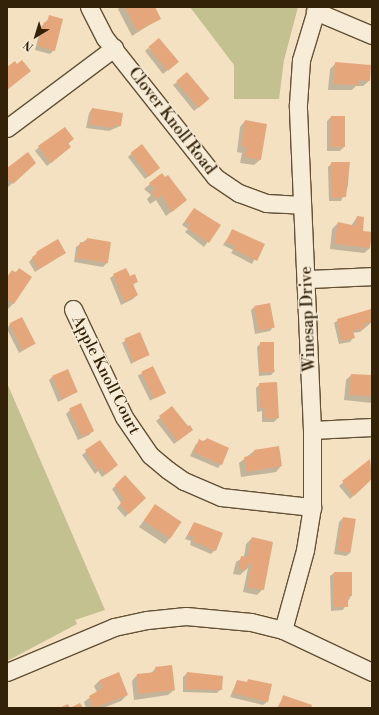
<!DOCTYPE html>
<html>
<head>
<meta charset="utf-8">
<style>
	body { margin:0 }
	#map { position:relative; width:379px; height:715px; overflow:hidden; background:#f3e1c2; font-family:"Libre Bodoni",serif }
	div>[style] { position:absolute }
	.green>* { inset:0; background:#c2c18f }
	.shadow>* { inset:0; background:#0003; transform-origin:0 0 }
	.building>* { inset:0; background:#e6a67c; transform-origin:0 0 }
	.roads { filter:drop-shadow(1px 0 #635136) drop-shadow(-1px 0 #635136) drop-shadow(0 1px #635136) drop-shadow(0 -1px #635136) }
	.minor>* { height:17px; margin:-8.5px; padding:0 8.5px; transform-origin:8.5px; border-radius:8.5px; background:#f7ecd7 }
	span { translate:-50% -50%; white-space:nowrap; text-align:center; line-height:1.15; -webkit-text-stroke:3px #f7ecd7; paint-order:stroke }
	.street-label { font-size:16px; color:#332108 }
	.frame { position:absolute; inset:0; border:8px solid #332108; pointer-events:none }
	.north { position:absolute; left:16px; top:16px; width:40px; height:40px; -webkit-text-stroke:3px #f7ecd7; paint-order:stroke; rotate:218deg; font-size:11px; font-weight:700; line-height:16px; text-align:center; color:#332108 }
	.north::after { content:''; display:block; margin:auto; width:14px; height:18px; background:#332108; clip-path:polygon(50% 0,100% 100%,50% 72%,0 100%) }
</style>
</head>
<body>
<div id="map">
	<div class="green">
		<div style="clip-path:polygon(190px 7px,298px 7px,284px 60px,279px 99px,234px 99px,234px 65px)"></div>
		<div style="clip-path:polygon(7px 383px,105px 610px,75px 620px,77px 624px,7px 661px)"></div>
	</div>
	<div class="shadow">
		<div style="clip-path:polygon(120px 7px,153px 7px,160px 18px,132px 36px,118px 9px)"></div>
		<div style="clip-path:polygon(50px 17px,54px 50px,50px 54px,35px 50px,41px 27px)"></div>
		<div style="clip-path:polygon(148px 48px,174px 65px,163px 74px,145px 51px)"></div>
		<div style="clip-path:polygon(336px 63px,369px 81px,363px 86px,356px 86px,352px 90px,328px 90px,330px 69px)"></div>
		<div style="clip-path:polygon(177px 82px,206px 101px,194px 111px,173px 85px)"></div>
		<div style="clip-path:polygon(92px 109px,121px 114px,120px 126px,109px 131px,86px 128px,89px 113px)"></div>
		<div style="clip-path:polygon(331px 117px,344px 117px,344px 147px,340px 151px,327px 151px,327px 121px)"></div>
		<div style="clip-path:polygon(245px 121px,266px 125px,260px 160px,254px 165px,240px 163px,242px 153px,237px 152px,240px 127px)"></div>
		<div style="clip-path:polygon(73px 139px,68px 144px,70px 147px,47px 166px,35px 151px,39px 147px)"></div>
		<div style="clip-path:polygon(132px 153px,155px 171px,145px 179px,128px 157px)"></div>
		<div style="clip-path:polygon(332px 163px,349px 163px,348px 186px,341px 201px,329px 201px,328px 167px)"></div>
		<div style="clip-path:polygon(31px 166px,8px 187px,7px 169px)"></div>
		<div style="clip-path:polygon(162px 174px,186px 200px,166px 216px,156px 200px,150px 204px,147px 199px,151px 195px,144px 189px)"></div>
		<div style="clip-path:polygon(194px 209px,219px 226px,204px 247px,185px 232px,188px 229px,182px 225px)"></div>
		<div style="clip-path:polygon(357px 217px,370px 248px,364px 253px,330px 249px,332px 229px,338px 223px,351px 226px)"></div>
		<div style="clip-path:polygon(233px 230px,263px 244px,252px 264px,231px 253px,233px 250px,223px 245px)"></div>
		<div style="clip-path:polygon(87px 239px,110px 243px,107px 263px,103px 267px,74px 262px,76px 247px)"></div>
		<div style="clip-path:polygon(37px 253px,65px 253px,35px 272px,29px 262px)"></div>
		<div style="clip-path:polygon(19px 270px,13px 304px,8px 309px,7px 276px)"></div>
		<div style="clip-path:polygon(114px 275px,137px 281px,132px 286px,137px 295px,133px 299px,121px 305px,110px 278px)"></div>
		<div style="clip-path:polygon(254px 307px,273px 327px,270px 331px,255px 334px,251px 310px)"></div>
		<div style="clip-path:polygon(370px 310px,372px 322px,360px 332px,352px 333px,353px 338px,350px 342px,339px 344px,334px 323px,338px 320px)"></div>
		<div style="clip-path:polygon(10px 324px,34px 344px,19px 353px,7px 329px)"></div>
		<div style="clip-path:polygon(126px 340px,149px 354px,131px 364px,122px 343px)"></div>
		<div style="clip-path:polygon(261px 343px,275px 371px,271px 375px,259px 376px,257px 347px)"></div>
		<div style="left:153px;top:368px;width:28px;height:17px;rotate:64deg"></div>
		<div style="clip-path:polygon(351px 375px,372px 376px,372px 403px,344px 400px,346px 380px)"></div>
		<div style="clip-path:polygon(53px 376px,77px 392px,58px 402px,49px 380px)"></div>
		<div style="clip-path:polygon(260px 384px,278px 418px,274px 422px,262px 422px,262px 411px,257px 412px,256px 388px)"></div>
		<div style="clip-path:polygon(172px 408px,188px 433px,174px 444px,156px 421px)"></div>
		<div style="clip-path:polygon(70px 410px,93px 431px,89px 435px,78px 440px,66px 414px)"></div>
		<div style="clip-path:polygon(207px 439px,221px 464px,218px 468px,190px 456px,196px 444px)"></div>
		<div style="clip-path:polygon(100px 441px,113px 469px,102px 477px,98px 471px,95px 474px,82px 455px)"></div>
		<div style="clip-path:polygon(254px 451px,281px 466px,276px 472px,241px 477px,239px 463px)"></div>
		<div style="clip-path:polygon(370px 460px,371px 479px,350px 499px,339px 486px)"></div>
		<div style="clip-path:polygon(125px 477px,145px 498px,125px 517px,117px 508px,121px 503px,112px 489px)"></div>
		<div style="clip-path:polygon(156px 505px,170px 538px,165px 544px,139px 527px)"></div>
		<div style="clip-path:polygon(343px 518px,350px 553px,346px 556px,334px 554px,339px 522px)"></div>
		<div style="clip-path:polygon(194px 523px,215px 550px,211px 554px,190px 545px,191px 541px,185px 539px)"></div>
		<div style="clip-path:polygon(252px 538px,263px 589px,257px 595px,243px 592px,248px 568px,240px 575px,233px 574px,236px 562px,244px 557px,246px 544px)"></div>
		<div style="clip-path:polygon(334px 573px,351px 596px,343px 610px,331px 611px,330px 576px)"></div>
		<div style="clip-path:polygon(156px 668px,174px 690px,168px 695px,134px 700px,132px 681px,137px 675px,150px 674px)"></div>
		<div style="clip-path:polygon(119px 673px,127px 695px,121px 701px,103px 708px,86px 708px,84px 702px,97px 692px,94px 686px,100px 680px)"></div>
		<div style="clip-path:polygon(187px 673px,221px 689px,217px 693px,183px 692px,183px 677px)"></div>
		<div style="clip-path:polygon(249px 680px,267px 702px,263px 705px,230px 697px,237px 681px,245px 683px)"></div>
		<div style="clip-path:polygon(284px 696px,309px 708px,277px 708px)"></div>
	</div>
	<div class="building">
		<div style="clip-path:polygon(125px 7px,155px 7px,161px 19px,138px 31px)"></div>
		<div style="clip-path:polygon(49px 15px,63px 19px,55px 51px,38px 46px,44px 22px,47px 23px)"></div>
		<div style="left:159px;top:38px;width:31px;height:14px;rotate:50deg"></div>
		<div style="clip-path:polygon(22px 60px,31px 71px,7px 90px,7px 67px,15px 61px,17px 64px)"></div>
		<div style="clip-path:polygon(335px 62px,371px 65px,370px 81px,359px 80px,359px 85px,334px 84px)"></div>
		<div style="left:187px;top:72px;width:35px;height:14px;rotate:50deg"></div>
		<div style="clip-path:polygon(92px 108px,123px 113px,121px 126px,114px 125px,113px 128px,90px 124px)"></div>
		<div style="left:331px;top:116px;width:14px;height:31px"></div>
		<div style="clip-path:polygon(245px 120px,267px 124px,261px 160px,245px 157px,247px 147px,242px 146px)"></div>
		<div style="clip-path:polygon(65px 127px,74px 139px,68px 143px,71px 147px,51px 163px,38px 146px)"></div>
		<div style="left:142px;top:144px;width:30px;height:14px;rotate:53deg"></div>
		<div style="clip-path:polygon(28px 152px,36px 163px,13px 184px,7px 177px,7px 168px)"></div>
		<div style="clip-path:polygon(331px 162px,350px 162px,346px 197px,332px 198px)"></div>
		<div style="clip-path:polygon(162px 173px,165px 177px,168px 175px,187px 200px,172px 212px,162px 195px,157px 199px,152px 192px,156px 189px,149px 183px)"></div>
		<div style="clip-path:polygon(194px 208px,221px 225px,209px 243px,188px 228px,191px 225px,185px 221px)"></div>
		<div style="clip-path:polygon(357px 216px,364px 217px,363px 231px,372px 232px,370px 248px,335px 244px,338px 222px,356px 226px)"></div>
		<div style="clip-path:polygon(232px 229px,265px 244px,257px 261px,234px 249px,236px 246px,226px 242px)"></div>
		<div style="clip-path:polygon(87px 238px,111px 242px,108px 263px,77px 258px,80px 242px,86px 243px)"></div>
		<div style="clip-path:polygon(58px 239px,66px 253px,39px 269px,32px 257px,37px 254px,36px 252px)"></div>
		<div style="clip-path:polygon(19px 268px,32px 277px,14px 304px,7px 299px,7px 277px,12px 270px,16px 273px)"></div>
		<div style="clip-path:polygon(126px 268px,130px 276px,135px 274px,138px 282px,133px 284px,138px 295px,125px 302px,113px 274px)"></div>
		<div style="left:270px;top:303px;width:25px;height:16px;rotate:79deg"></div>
		<div style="clip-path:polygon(371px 309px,372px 322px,364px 324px,365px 328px,353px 331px,355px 338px,342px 341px,337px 319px)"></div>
		<div style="left:22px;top:317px;width:30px;height:14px;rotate:63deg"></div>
		<div style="left:140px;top:332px;width:25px;height:17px;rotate:67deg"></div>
		<div style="left:260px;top:342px;width:14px;height:30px"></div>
		<div style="left:153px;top:366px;width:30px;height:13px;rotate:64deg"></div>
		<div style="left:68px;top:369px;width:25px;height:17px;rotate:67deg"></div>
		<div style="left:351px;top:374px;width:21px;height:21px;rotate:3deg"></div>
		<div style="clip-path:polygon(277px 382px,279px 418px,265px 419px,265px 408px,261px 408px,259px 383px)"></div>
		<div style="left:81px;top:403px;width:31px;height:13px;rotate:65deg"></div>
		<div style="clip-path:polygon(172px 406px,188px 426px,190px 425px,193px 430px,178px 441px,159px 416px)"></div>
		<div style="clip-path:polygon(207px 438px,229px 448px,222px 465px,194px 452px,199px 439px,205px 442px)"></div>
		<div style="clip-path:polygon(100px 440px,118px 465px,106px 474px,102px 468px,99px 471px,85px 450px)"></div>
		<div style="clip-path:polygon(279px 446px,282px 466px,247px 472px,244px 457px,254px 455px,254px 450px)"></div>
		<div style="clip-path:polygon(370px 459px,372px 479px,354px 496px,342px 481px)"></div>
		<div style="clip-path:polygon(125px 475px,146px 498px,129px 514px,120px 504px,124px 499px,115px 485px)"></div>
		<div style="left:155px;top:504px;width:32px;height:20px;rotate:34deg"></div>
		<div style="left:343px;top:517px;width:13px;height:34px;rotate:9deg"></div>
		<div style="clip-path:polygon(194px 522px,223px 533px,216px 551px,193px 541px,194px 537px,188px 535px)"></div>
		<div style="clip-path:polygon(252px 537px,273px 542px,264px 590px,248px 587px,252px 564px,248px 563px,246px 570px,239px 569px,241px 556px,248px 557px)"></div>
		<div style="clip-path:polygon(334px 572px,352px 572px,352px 596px,348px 596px,348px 607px,334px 607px)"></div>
		<div style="clip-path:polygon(172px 665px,175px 690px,139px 694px,137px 674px,156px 672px,155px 667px)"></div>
		<div style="clip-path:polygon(119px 672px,128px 695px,94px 708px,89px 696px,103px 688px,100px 680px)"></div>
		<div style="clip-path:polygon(187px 672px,223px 676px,222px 690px,186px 689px)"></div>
		<div style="clip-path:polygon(248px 679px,272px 684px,268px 702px,233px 693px,237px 680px,247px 682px)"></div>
		<div style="clip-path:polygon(283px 695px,312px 705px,311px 708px,279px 708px)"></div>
		<div style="clip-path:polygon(80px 703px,83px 708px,59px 708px,68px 704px,70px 708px)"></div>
	</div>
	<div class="roads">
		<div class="minor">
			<div style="left:89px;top:7px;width:35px;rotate:63deg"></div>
			<div style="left:105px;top:38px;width:177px;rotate:51.6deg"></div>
			<div style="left:215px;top:177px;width:29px;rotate:34deg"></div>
			<div style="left:239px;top:193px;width:29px;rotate:20deg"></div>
			<div style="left:266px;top:203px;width:36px;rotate:3deg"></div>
			<div style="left:315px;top:11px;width:62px;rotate:22.8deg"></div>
			<div style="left:7px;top:128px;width:134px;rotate:-36.8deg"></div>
			<div style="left:307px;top:279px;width:65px;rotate:-2.6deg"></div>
			<div style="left:73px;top:309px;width:119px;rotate:64.7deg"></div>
			<div style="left:124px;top:417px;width:46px;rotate:55.6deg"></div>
			<div style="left:150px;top:455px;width:23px;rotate:40deg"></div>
			<div style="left:168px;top:470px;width:19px;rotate:35deg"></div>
			<div style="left:184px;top:481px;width:40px;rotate:23.4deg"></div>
			<div style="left:221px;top:497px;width:92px;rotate:6.3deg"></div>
			<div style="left:312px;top:430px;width:60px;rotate:-2.9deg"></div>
			<div style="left:283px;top:630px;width:83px;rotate:-74.6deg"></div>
			<div style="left:305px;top:550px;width:44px;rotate:-80.8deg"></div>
			<div style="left:312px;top:507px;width:77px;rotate:-90deg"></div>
			<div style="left:312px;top:430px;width:326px;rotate:-92.5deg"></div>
			<div style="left:298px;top:104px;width:44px;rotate:-86.1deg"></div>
			<div style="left:301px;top:60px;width:55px;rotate:-73.2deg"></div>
			<div style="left:7px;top:672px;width:116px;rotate:-22.8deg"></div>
			<div style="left:114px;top:627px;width:34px;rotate:-12deg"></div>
			<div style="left:147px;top:620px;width:39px;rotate:-6deg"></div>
			<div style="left:186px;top:616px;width:65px;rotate:5.3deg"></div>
			<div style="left:251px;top:622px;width:33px;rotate:14deg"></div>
			<div style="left:283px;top:630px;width:98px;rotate:25.3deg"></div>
		</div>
	</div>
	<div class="street-label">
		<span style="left:172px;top:121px;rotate:52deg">Clover Knoll Road</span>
		<span style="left:308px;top:319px;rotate:-92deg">Winesap Drive</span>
		<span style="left:106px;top:375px;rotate:63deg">Apple Knoll Court</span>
	</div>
	<div class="frame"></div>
	<div class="north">N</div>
</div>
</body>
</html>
